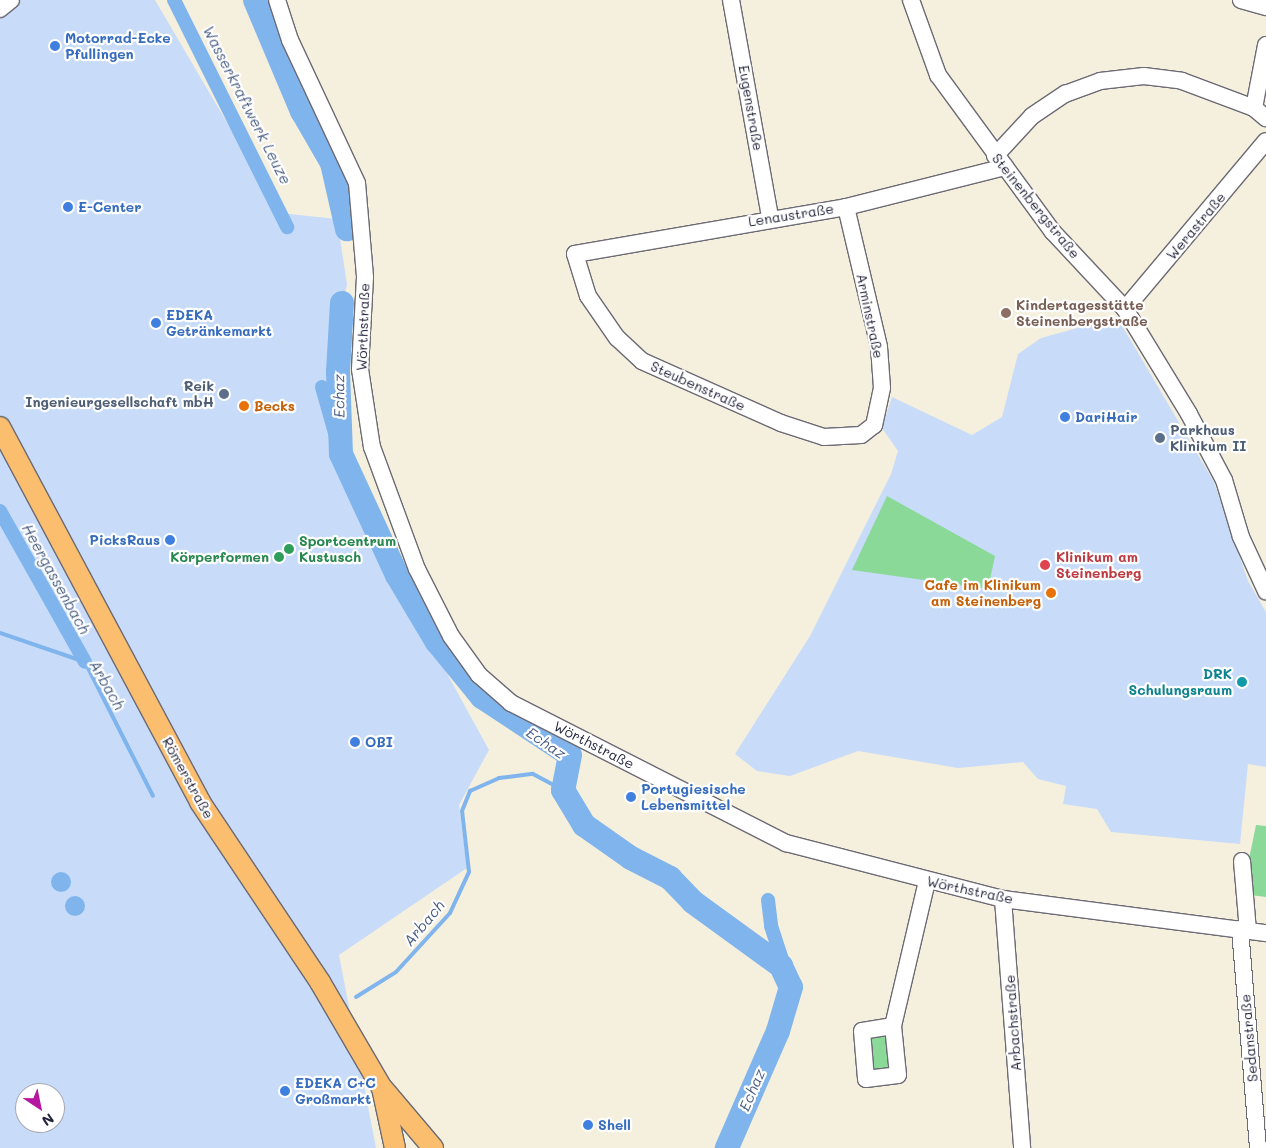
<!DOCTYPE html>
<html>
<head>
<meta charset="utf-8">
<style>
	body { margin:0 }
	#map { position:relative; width:1266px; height:1148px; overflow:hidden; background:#f5efde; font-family:Mali,sans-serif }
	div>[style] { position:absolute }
	.built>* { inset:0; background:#c8dcf9 }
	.green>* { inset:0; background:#8ad999; transform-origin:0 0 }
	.water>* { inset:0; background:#7fb4ed }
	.round { border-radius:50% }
	.stream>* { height:4px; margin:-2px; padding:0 2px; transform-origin:2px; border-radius:2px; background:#7fb4ed }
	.canal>* { height:14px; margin:-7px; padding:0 7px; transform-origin:7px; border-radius:7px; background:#7fb4ed }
	.river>* { height:24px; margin:-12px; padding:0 12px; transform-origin:12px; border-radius:12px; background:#7fb4ed }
	.roads { filter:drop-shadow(1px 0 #6c6a74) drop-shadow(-1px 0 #6c6a74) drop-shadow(0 1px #6c6a74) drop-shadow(0 -1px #6c6a74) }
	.minor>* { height:16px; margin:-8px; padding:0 8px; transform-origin:8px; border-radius:8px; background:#fff }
	.major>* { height:20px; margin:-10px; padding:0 10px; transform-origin:10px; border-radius:10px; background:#fabe6e }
	.dots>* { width:14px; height:14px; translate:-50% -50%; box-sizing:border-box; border:2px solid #fff; border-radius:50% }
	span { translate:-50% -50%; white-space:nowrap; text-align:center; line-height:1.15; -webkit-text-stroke:4.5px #fff; paint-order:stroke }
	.shop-label { font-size:14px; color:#366cbe; font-weight:700 }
	.left { translate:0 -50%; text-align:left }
	.right { translate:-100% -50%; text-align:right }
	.street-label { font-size:14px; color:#22223b }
	.education-label { font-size:14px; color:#785e54; font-weight:700 }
	.service-label { font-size:14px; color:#4e5e75; font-weight:700 }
	.food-label { font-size:14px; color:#c56008; font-weight:700 }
	.leisure-label { font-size:14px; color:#27864d; font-weight:700 }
	.health-label { font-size:14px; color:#be3a42; font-weight:700 }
	.culture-label { font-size:14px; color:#0d838f; font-weight:700 }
	.water-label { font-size:15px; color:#475c82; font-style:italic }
	.north { position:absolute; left:15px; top:1083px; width:50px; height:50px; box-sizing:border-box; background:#fff; border:1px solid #a7a7b1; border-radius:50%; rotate:146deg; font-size:14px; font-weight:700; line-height:20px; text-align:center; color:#22223b }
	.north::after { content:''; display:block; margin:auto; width:18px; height:22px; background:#b5179e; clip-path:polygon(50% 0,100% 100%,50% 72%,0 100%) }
</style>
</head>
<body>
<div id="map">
	<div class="built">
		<div style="clip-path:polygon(evenodd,0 0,155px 0,280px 213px,337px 219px,347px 284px,327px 378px,363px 520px,489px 750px,459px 805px,467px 868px,339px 955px,376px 1148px,0 1148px,0 0,25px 1093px,55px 1093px,55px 1123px,25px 1123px,25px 1093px)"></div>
		<div style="clip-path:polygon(1117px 317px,1214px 482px,1248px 581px,1266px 612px,1266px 767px,1248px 764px,1240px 844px,1111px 832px,1097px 809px,1063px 804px,1066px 786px,1038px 779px,1023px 762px,958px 768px,858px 751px,790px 776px,757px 771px,735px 754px,810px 636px,891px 474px,898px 451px,882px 428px,892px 397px,972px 435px,1002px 417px,1018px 354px,1041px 338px)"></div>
	</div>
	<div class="green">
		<div style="clip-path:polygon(887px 496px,995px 556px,988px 589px,852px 570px)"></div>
		<div style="clip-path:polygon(1256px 825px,1266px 826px,1266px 897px,1250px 895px,1248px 864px)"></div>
		<div style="left:889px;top:1032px;width:39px;height:22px;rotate:84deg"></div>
	</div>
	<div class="water">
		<div class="round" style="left:51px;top:872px;width:20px;height:20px"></div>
		<div class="round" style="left:65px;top:896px;width:20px;height:20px"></div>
	</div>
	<div class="stream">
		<div style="left:0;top:633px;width:90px;rotate:18.8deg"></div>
		<div style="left:85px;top:662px;width:150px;rotate:63.1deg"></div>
		<div style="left:356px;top:997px;width:47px;rotate:-32deg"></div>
		<div style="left:396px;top:972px;width:80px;rotate:-47.5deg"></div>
		<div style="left:450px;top:913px;width:45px;rotate:-65.1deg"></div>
		<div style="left:469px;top:872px;width:61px;rotate:-96.5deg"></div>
		<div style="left:462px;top:811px;width:22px;rotate:-68deg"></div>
		<div style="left:470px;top:791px;width:32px;rotate:-24deg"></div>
		<div style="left:499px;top:778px;width:34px;rotate:-7deg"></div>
		<div style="left:533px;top:774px;width:34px;rotate:28deg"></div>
	</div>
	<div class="canal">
		<div style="left:174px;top:0;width:254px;rotate:63.5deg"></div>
		<div style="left:322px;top:387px;width:70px;rotate:74.2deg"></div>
		<div style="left:0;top:511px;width:173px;rotate:60.6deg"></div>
		<div style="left:768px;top:900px;width:26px;rotate:83deg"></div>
		<div style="left:771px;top:926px;width:64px;rotate:71.8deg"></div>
	</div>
	<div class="river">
		<div style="left:255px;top:0;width:121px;rotate:67.1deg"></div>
		<div style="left:302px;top:111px;width:60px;rotate:60deg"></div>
		<div style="left:332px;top:163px;width:68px;rotate:77.2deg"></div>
		<div style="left:342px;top:303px;width:69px;rotate:93.3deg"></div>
		<div style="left:338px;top:372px;width:82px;rotate:87.9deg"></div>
		<div style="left:341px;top:454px;width:133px;rotate:65.2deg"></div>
		<div style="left:397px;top:575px;width:78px;rotate:59.2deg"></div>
		<div style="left:437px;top:642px;width:71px;rotate:50.7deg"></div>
		<div style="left:482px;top:697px;width:105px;rotate:33.4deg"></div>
		<div style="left:570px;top:755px;width:36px;rotate:101deg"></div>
		<div style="left:563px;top:790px;width:41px;rotate:59deg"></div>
		<div style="left:584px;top:825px;width:57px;rotate:35.1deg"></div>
		<div style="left:631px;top:858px;width:44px;rotate:27.1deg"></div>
		<div style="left:670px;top:878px;width:33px;rotate:46deg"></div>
		<div style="left:693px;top:902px;width:109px;rotate:36deg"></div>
		<div style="left:781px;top:966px;width:23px;rotate:65deg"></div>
		<div style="left:791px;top:987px;width:46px;rotate:106.5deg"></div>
		<div style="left:778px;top:1031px;width:128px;rotate:113.6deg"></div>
	</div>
	<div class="roads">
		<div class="minor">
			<div style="left:277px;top:0;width:42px;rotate:72deg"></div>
			<div style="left:290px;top:40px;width:158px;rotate:64.9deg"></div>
			<div style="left:357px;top:183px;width:94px;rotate:85.1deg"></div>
			<div style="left:365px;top:277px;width:92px;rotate:93.1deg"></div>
			<div style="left:360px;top:369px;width:79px;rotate:81.3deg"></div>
			<div style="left:372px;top:447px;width:130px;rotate:69.8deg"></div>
			<div style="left:417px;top:569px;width:75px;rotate:63.1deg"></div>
			<div style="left:451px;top:636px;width:48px;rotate:54.3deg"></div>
			<div style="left:479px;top:675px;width:43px;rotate:41.2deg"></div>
			<div style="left:511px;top:703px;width:309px;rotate:27deg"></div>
			<div style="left:786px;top:843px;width:224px;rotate:14.5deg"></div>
			<div style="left:1003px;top:899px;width:265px;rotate:7.4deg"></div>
			<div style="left:731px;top:0;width:220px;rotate:79.8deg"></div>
			<div style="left:911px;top:0;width:80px;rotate:70.2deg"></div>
			<div style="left:938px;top:75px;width:195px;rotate:53.8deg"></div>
			<div style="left:1053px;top:232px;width:105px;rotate:46.9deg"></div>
			<div style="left:1125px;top:309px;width:123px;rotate:58.6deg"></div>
			<div style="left:1189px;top:414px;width:75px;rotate:62.1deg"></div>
			<div style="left:1224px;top:480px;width:59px;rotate:73.4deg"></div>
			<div style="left:1241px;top:537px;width:60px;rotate:65.2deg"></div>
			<div style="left:1241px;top:0;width:26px;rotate:16deg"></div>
			<div style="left:0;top:9px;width:14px;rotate:-39deg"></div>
			<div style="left:1254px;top:108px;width:64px;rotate:-79.2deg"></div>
			<div style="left:995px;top:156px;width:54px;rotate:-47.2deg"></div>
			<div style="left:1032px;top:116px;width:40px;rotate:-34deg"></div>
			<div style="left:1065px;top:94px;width:37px;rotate:-20deg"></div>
			<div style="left:1100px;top:81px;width:44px;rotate:-6.5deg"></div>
			<div style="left:1144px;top:76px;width:38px;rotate:7deg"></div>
			<div style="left:1182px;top:81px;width:77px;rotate:20.6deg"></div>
			<div style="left:1254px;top:108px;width:16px;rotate:40deg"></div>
			<div style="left:846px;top:207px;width:144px;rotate:76.7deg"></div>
			<div style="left:879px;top:347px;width:41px;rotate:85.8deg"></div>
			<div style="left:882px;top:388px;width:38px;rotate:102deg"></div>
			<div style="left:874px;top:425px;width:16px;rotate:142deg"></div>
			<div style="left:861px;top:435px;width:37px;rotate:177deg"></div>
			<div style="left:824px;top:437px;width:45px;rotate:-162deg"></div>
			<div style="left:781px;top:423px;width:152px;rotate:-156deg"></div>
			<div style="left:642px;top:361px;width:34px;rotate:-137deg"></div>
			<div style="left:617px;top:338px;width:51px;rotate:-124.6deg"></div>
			<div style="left:588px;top:296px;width:44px;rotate:-107.2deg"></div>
			<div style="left:575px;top:254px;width:275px;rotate:-9.8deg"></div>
			<div style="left:846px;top:207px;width:164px;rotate:-14.1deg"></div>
			<div style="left:1125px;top:309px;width:219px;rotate:-50deg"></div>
			<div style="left:1242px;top:861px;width:70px;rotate:85.1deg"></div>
			<div style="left:1003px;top:899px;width:250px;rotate:85.6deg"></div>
			<div style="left:1240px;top:929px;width:220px;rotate:85.3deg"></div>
			<div style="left:893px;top:1026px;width:31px;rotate:171deg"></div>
			<div style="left:862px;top:1031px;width:48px;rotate:85.2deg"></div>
			<div style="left:866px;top:1079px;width:32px;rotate:-7deg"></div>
			<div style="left:898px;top:1075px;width:49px;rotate:-95.8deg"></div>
			<div style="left:893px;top:1026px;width:149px;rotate:-76.8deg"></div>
		</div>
		<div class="major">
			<div style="left:0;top:427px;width:425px;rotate:61.9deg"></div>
			<div style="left:200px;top:802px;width:216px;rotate:56.3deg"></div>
			<div style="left:320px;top:982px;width:123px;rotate:59.7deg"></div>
			<div style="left:382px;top:1088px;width:61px;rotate:77.8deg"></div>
			<div style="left:384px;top:1090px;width:76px;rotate:49.8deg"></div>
		</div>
	</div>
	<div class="dots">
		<div style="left:55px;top:46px;background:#3f7fe0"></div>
		<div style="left:68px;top:207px;background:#3f7fe0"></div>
		<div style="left:1006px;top:313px;background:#8d6e63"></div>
		<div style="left:156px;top:323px;background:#3f7fe0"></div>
		<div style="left:224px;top:394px;background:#5c6f8a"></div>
		<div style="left:244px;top:406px;background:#e8710a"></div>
		<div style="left:1065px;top:417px;background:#3f7fe0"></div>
		<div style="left:1160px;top:438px;background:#5c6f8a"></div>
		<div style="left:170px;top:540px;background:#3f7fe0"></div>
		<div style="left:289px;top:549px;background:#2e9e5b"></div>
		<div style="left:279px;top:557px;background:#2e9e5b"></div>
		<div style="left:1045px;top:565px;background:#e0444e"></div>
		<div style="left:1051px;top:593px;background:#e8710a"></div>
		<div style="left:1242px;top:682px;background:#0f9aa8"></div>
		<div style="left:355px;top:742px;background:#3f7fe0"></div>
		<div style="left:631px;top:797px;background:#3f7fe0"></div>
		<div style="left:285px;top:1091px;background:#3f7fe0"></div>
		<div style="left:588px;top:1125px;background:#3f7fe0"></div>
	</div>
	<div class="shop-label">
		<span class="left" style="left:65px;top:46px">Motorrad-Ecke<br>Pfullingen</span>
		<span class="left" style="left:78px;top:207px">E-Center</span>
		<span class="left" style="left:166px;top:323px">EDEKA<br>Getränkemarkt</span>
		<span class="left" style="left:1075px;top:417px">DariHair</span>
		<span class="right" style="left:160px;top:540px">PicksRaus</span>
		<span class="left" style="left:365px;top:742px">OBI</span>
		<span class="left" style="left:641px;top:797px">Portugiesische<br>Lebensmittel</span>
		<span class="left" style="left:295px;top:1091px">EDEKA C+C<br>Großmarkt</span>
		<span class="left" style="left:598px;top:1125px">Shell</span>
	</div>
	<div class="street-label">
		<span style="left:751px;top:108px;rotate:80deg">Eugenstraße</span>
		<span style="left:1036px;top:206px;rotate:51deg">Steinenbergstraße</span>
		<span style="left:791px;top:215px;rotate:-9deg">Lenaustraße</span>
		<span style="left:1196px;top:226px;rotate:-50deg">Werastraße</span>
		<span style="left:870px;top:316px;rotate:78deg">Arminstraße</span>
		<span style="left:363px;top:327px;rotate:-88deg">Wörthstraße</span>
		<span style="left:698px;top:386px;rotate:24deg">Steubenstraße</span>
		<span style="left:594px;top:745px;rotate:27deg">Wörthstraße</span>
		<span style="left:188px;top:778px;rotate:61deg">Römerstraße</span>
		<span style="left:970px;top:890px;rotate:12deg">Wörthstraße</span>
		<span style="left:1013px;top:1023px;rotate:-94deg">Arbachstraße</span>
		<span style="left:1249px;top:1038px;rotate:-95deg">Sedanstraße</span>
	</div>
	<div class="education-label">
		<span class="left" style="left:1016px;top:313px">Kindertagesstätte<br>Steinenbergstraße</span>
	</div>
	<div class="service-label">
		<span class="right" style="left:214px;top:394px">Reik<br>Ingenieurgesellschaft mbH</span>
		<span class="left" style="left:1170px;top:438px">Parkhaus<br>Klinikum II</span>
	</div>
	<div class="food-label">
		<span class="left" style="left:254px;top:406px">Becks</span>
		<span class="right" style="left:1041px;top:593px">Cafe im Klinikum<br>am Steinenberg</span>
	</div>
	<div class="leisure-label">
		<span class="left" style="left:299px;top:549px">Sportcentrum<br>Kustusch</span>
		<span class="right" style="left:269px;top:557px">Körperformen</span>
	</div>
	<div class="health-label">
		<span class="left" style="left:1056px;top:565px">Klinikum am<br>Steinenberg</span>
	</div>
	<div class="culture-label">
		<span class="right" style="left:1232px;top:682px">DRK<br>Schulungsraum</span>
	</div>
	<div class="water-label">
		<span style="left:247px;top:105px;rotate:63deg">Wasserkraftwerk Leuze</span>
		<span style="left:339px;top:396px;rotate:-91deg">Echaz</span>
		<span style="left:56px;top:579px;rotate:61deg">Heergassenbach</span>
		<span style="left:107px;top:685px;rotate:60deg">Arbach</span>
		<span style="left:546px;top:743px;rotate:34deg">Echaz</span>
		<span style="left:424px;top:923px;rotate:-50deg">Arbach</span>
		<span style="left:752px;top:1090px;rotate:-67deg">Echaz</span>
	</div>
	<div class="north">N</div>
</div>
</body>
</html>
